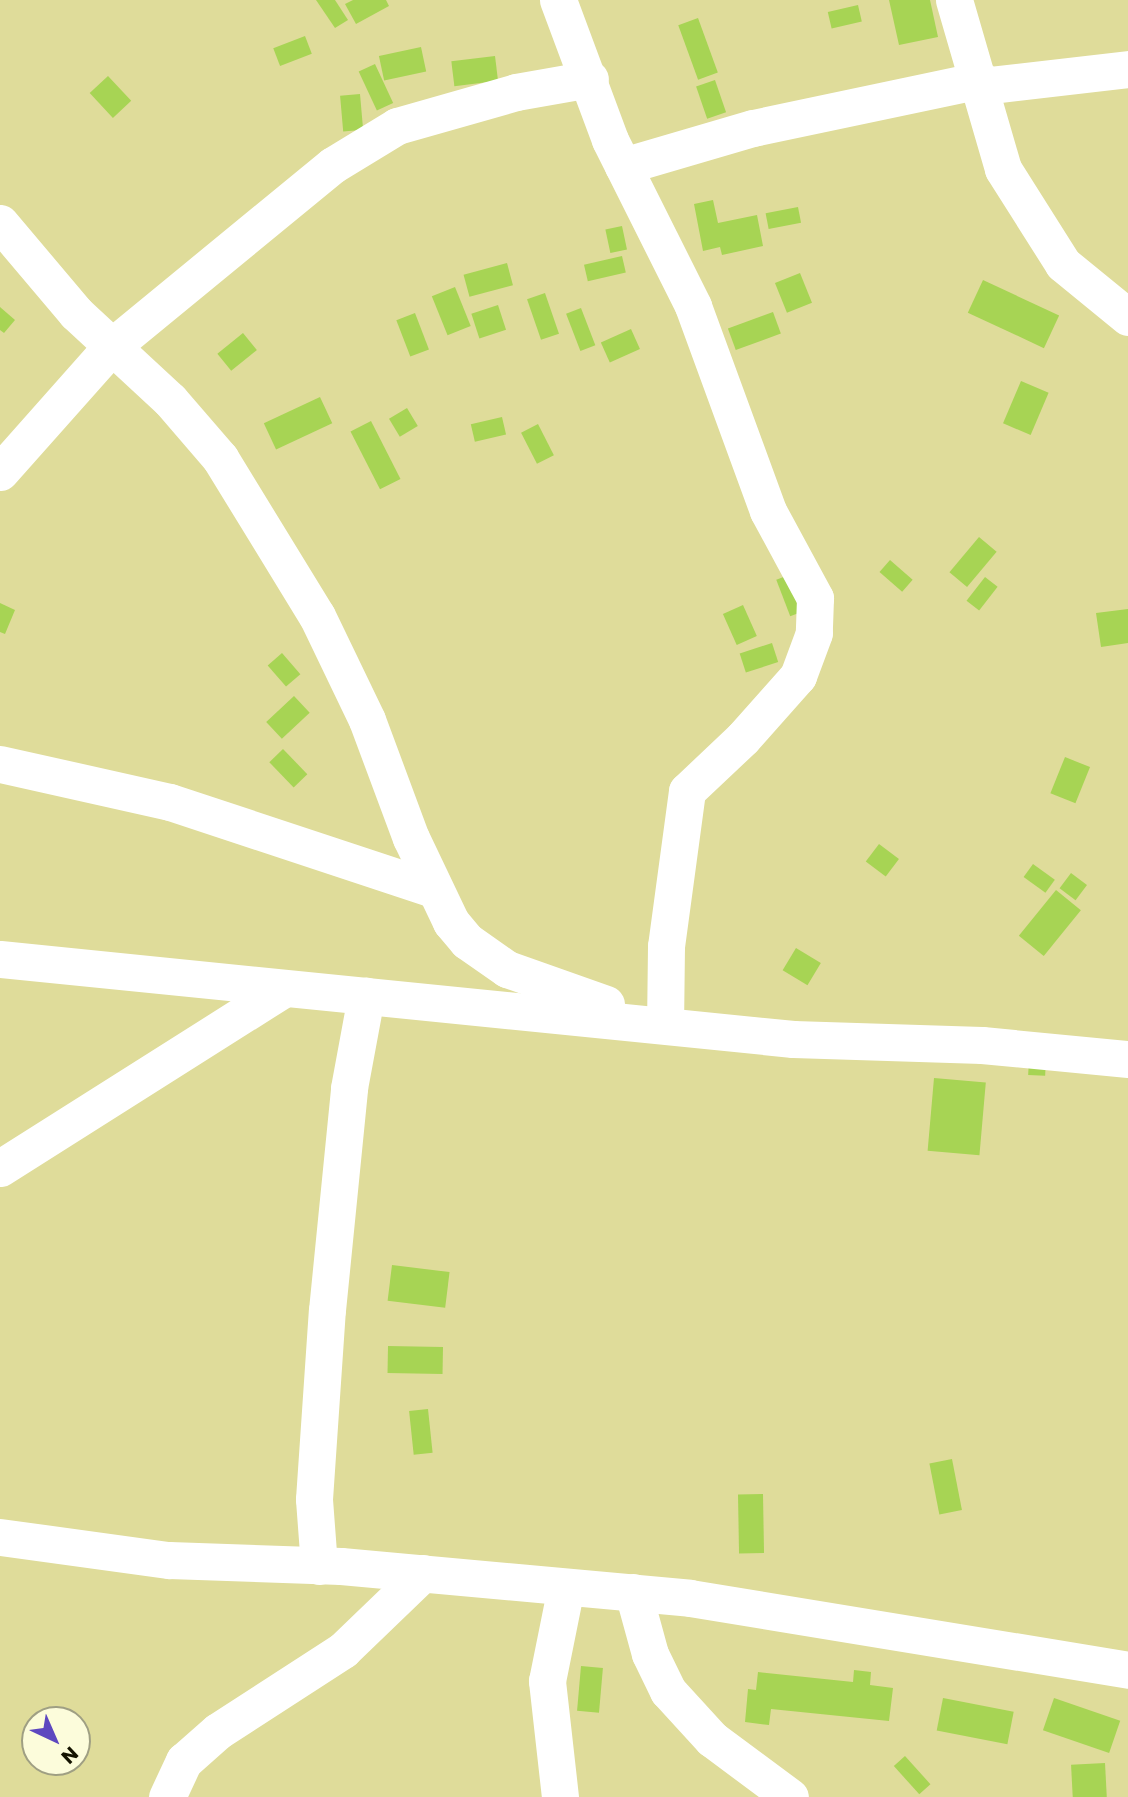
<!DOCTYPE html>
<html>
<head>
<meta charset="utf-8">
<style>
	body { margin:0 }
	#map { position:relative; width:1128px; height:1797px; overflow:hidden; background:#dfdc9a; font-family:Poppins,sans-serif }
	div>[style] { position:absolute }
	.building>* { inset:0; background:#a7d454; transform-origin:0 0 }
	.minor>* { height:37px; margin:-18.5px; padding:0 18.5px; transform-origin:18.5px; border-radius:18.5px; background:#fff }
	span { translate:-50% -50%; white-space:nowrap; text-align:center; line-height:1.15; -webkit-text-stroke:5px #fcfcdb; paint-order:stroke }
	.north { position:absolute; left:21px; top:1706px; width:70px; height:70px; box-sizing:border-box; background:#fcfcdb; border:2px solid #9f9f83; border-radius:50%; rotate:136deg; font-size:19px; font-weight:700; line-height:28px; text-align:center; color:#141300 }
	.north::after { content:''; display:block; margin:auto; width:24px; height:32px; background:#5d47bf; clip-path:polygon(50% 0,100% 100%,50% 72%,0 100%) }
</style>
</head>
<body>
<div id="map">
	<div class="building">
		<div style="clip-path:polygon(316px 0,335px 0,348px 20px,335px 28px)"></div>
		<div style="clip-path:polygon(353px 0,386px 0,389px 6px,356px 24px,345px 4px)"></div>
		<div style="clip-path:polygon(889px 0,930px 0,938px 37px,899px 45px)"></div>
		<div style="left:858px;top:5px;width:17px;height:31px;rotate:77deg"></div>
		<div style="left:698px;top:18px;width:58px;height:21px;rotate:70deg"></div>
		<div style="left:305px;top:36px;width:19px;height:34px;rotate:69deg"></div>
		<div style="left:421px;top:47px;width:25px;height:43px;rotate:78deg"></div>
		<div style="left:495px;top:56px;width:25px;height:44px;rotate:83deg"></div>
		<div style="left:375px;top:64px;width:43px;height:18px;rotate:65deg"></div>
		<div style="left:108px;top:76px;width:34px;height:25px;rotate:47deg"></div>
		<div style="left:715px;top:80px;width:34px;height:20px;rotate:71deg"></div>
		<div style="left:360px;top:94px;width:36px;height:20px;rotate:85deg"></div>
		<div style="clip-path:polygon(713px 200px,718px 223px,757px 215px,763px 246px,722px 255px,720px 247px,703px 251px,694px 204px)"></div>
		<div style="left:798px;top:207px;width:16px;height:33px;rotate:79deg"></div>
		<div style="left:622px;top:226px;width:24px;height:17px;rotate:78deg"></div>
		<div style="left:622px;top:256px;width:17px;height:39px;rotate:77deg"></div>
		<div style="left:507px;top:263px;width:23px;height:45px;rotate:75deg"></div>
		<div style="left:800px;top:273px;width:32px;height:27px;rotate:68deg"></div>
		<div style="left:983px;top:280px;width:84px;height:36px;rotate:25deg"></div>
		<div style="left:455px;top:287px;width:42px;height:25px;rotate:68deg"></div>
		<div style="left:545px;top:293px;width:43px;height:19px;rotate:71deg"></div>
		<div style="left:498px;top:305px;width:26px;height:28px;rotate:72deg"></div>
		<div style="clip-path:polygon(0 307px,15px 320px,4px 333px,0 330px)"></div>
		<div style="left:581px;top:308px;width:40px;height:16px;rotate:69deg"></div>
		<div style="left:773px;top:312px;width:23px;height:48px;rotate:70deg"></div>
		<div style="left:415px;top:313px;width:39px;height:20px;rotate:69deg"></div>
		<div style="left:631px;top:329px;width:22px;height:33px;rotate:66deg"></div>
		<div style="left:243px;top:333px;width:22px;height:33px;rotate:51deg"></div>
		<div style="left:1021px;top:381px;width:30px;height:46px;rotate:23deg"></div>
		<div style="left:320px;top:397px;width:29px;height:62px;rotate:65deg"></div>
		<div style="left:407px;top:408px;width:21px;height:21px;rotate:59deg"></div>
		<div style="left:502px;top:417px;width:18px;height:32px;rotate:77deg"></div>
		<div style="left:371px;top:421px;width:65px;height:23px;rotate:63deg"></div>
		<div style="left:538px;top:424px;width:35px;height:19px;rotate:63deg"></div>
		<div style="left:979px;top:537px;width:23px;height:46px;rotate:40deg"></div>
		<div style="left:890px;top:560px;width:30px;height:16px;rotate:41deg"></div>
		<div style="left:794px;top:573px;width:39px;height:19px;rotate:69deg"></div>
		<div style="left:985px;top:577px;width:16px;height:30px;rotate:38deg"></div>
		<div style="clip-path:polygon(0 603px,15px 610px,5px 634px,0 632px)"></div>
		<div style="left:743px;top:605px;width:34px;height:22px;rotate:66deg"></div>
		<div style="clip-path:polygon(1128px 609px,1128px 643px,1101px 647px,1096px 613px)"></div>
		<div style="left:772px;top:643px;width:20px;height:34px;rotate:72deg"></div>
		<div style="left:282px;top:653px;width:28px;height:19px;rotate:49deg"></div>
		<div style="left:294px;top:696px;width:23px;height:38px;rotate:47deg"></div>
		<div style="left:283px;top:749px;width:35px;height:19px;rotate:46deg"></div>
		<div style="left:1065px;top:757px;width:27px;height:39px;rotate:22deg"></div>
		<div style="left:879px;top:844px;width:25px;height:22px;rotate:37deg"></div>
		<div style="left:1033px;top:864px;width:27px;height:16px;rotate:36deg"></div>
		<div style="left:1071px;top:873px;width:20px;height:19px;rotate:37deg"></div>
		<div style="left:1056px;top:890px;width:32px;height:59px;rotate:39deg"></div>
		<div style="left:796px;top:948px;width:29px;height:26px;rotate:31deg"></div>
		<div style="left:1029px;top:1059px;width:17px;height:16px;rotate:3deg"></div>
		<div style="left:934px;top:1078px;width:52px;height:73px;rotate:5deg"></div>
		<div style="left:392px;top:1265px;width:58px;height:36px;rotate:7deg"></div>
		<div style="left:388px;top:1346px;width:55px;height:27px;rotate:1deg"></div>
		<div style="left:428px;top:1409px;width:44px;height:19px;rotate:84deg"></div>
		<div style="left:952px;top:1459px;width:52px;height:23px;rotate:79deg"></div>
		<div style="left:763px;top:1494px;width:59px;height:25px;rotate:89deg"></div>
		<div style="left:581px;top:1666px;width:22px;height:45px;rotate:5deg"></div>
		<div style="clip-path:polygon(854px 1670px,871px 1672px,870px 1685px,893px 1688px,889px 1721px,771px 1709px,769px 1725px,745px 1722px,748px 1689px,756px 1690px,758px 1672px,853px 1682px)"></div>
		<div style="left:943px;top:1698px;width:72px;height:33px;rotate:11deg"></div>
		<div style="left:1054px;top:1698px;width:70px;height:34px;rotate:19deg"></div>
		<div style="left:905px;top:1756px;width:38px;height:15px;rotate:48deg"></div>
		<div style="left:1105px;top:1763px;width:34px;height:34px;rotate:87deg"></div>
	</div>
	<div class="minor">
		<div style="left:558px;top:0;width:149px;rotate:69.6deg"></div>
		<div style="left:610px;top:140px;width:186px;rotate:63.4deg"></div>
		<div style="left:693px;top:306px;width:218px;rotate:69.9deg"></div>
		<div style="left:768px;top:511px;width:99px;rotate:61.6deg"></div>
		<div style="left:815px;top:598px;width:35px;rotate:92deg"></div>
		<div style="left:814px;top:633px;width:46px;rotate:110.4deg"></div>
		<div style="left:798px;top:676px;width:83px;rotate:131.6deg"></div>
		<div style="left:743px;top:738px;width:77px;rotate:136.6deg"></div>
		<div style="left:687px;top:791px;width:156px;rotate:97.7deg"></div>
		<div style="left:666px;top:946px;width:79px;rotate:90.7deg"></div>
		<div style="left:954px;top:0;width:176px;rotate:73.8deg"></div>
		<div style="left:1003px;top:169px;width:112px;rotate:57.7deg"></div>
		<div style="left:1063px;top:264px;width:84px;rotate:39.2deg"></div>
		<div style="left:982px;top:86px;width:147px;rotate:-6.6deg"></div>
		<div style="left:623px;top:166px;width:135px;rotate:-16.3deg"></div>
		<div style="left:753px;top:128px;width:233px;rotate:-11.9deg"></div>
		<div style="left:0;top:223px;width:118px;rotate:49.8deg"></div>
		<div style="left:76px;top:313px;width:128px;rotate:42.8deg"></div>
		<div style="left:170px;top:400px;width:77px;rotate:49.2deg"></div>
		<div style="left:220px;top:458px;width:185px;rotate:58.5deg"></div>
		<div style="left:317px;top:616px;width:115px;rotate:64.3deg"></div>
		<div style="left:367px;top:720px;width:126px;rotate:69.6deg"></div>
		<div style="left:411px;top:838px;width:93px;rotate:64.5deg"></div>
		<div style="left:451px;top:922px;width:25px;rotate:50deg"></div>
		<div style="left:467px;top:941px;width:49px;rotate:35deg"></div>
		<div style="left:507px;top:969px;width:105px;rotate:19.5deg"></div>
		<div style="left:0;top:472px;width:166px;rotate:-48.4deg"></div>
		<div style="left:110px;top:348px;width:288px;rotate:-39.4deg"></div>
		<div style="left:333px;top:165px;width:75px;rotate:-31.4deg"></div>
		<div style="left:397px;top:126px;width:124px;rotate:-15.9deg"></div>
		<div style="left:516px;top:92px;width:75px;rotate:-10deg"></div>
		<div style="left:0;top:764px;width:174px;rotate:12.6deg"></div>
		<div style="left:170px;top:802px;width:277px;rotate:18.3deg"></div>
		<div style="left:0;top:959px;width:797px;rotate:5.76deg"></div>
		<div style="left:793px;top:1039px;width:189px;rotate:1.8deg"></div>
		<div style="left:982px;top:1045px;width:147px;rotate:5.5deg"></div>
		<div style="left:0;top:1168px;width:335px;rotate:-32.3deg"></div>
		<div style="left:0;top:1537px;width:171px;rotate:7.8deg"></div>
		<div style="left:169px;top:1560px;width:172px;rotate:2deg"></div>
		<div style="left:341px;top:1566px;width:350px;rotate:5.2deg"></div>
		<div style="left:690px;top:1598px;width:444px;rotate:9.3deg"></div>
		<div style="left:319px;top:1566px;width:67px;rotate:-94.3deg"></div>
		<div style="left:314px;top:1499px;width:189px;rotate:-86.1deg"></div>
		<div style="left:327px;top:1310px;width:223px;rotate:-84.3deg"></div>
		<div style="left:349px;top:1088px;width:94px;rotate:-79.5deg"></div>
		<div style="left:633px;top:1592px;width:64px;rotate:74.7deg"></div>
		<div style="left:650px;top:1654px;width:41px;rotate:64.1deg"></div>
		<div style="left:668px;top:1691px;width:65px;rotate:47.5deg"></div>
		<div style="left:712px;top:1739px;width:97px;rotate:36.6deg"></div>
		<div style="left:167px;top:1797px;width:40px;rotate:-65deg"></div>
		<div style="left:184px;top:1761px;width:45px;rotate:-41.4deg"></div>
		<div style="left:218px;top:1731px;width:149px;rotate:-32.9deg"></div>
		<div style="left:343px;top:1650px;width:111px;rotate:-43.9deg"></div>
		<div style="left:560px;top:1797px;width:117px;rotate:-96.4deg"></div>
		<div style="left:547px;top:1681px;width:96px;rotate:-78.6deg"></div>
	</div>
	<div class="north">N</div>
</div>
</body>
</html>
